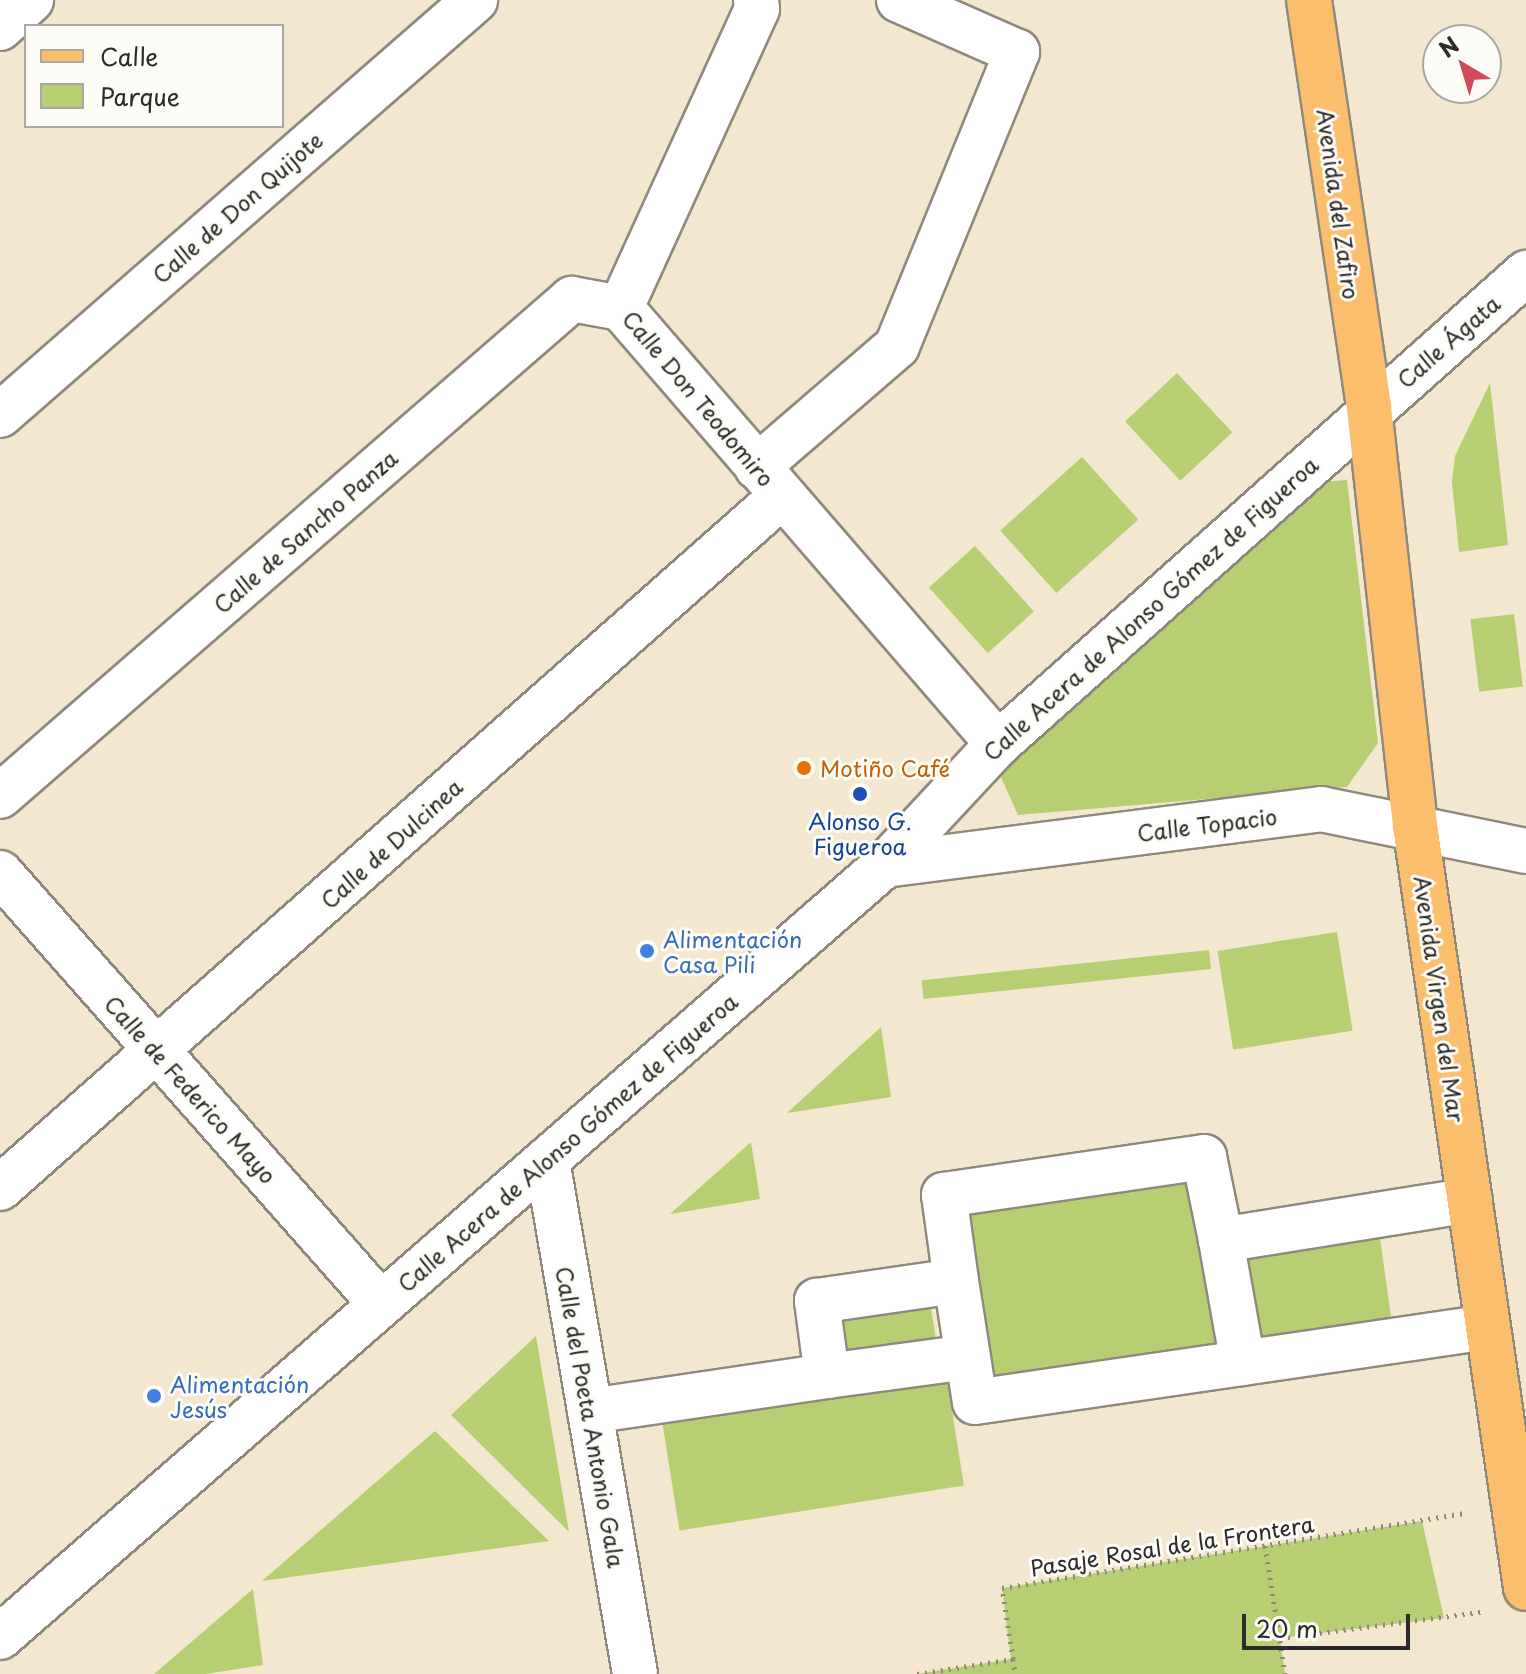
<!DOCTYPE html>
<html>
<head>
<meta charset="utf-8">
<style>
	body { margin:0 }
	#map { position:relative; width:1526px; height:1674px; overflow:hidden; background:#f3e7cf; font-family:"Playpen Sans",sans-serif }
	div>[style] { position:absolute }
	.green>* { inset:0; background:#b8ce72; transform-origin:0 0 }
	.path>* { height:5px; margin-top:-2.5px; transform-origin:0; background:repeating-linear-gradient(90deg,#8f897d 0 2px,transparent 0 8px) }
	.roads { filter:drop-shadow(2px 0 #8f897d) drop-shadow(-2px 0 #8f897d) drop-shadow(0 2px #8f897d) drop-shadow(0 -2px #8f897d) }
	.minor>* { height:44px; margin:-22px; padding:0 22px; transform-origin:22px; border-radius:22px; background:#fff }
	.major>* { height:44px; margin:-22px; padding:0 22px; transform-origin:22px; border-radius:22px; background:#fabe6d }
	.dots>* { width:22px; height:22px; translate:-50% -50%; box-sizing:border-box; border:4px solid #fdfcf7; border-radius:50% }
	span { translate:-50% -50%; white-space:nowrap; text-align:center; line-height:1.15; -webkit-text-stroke:6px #fdfcf7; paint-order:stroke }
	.street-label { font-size:22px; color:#2b2b2b }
	.food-label { font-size:22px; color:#c56008 }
	.left { translate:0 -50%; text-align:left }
	.transit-label { font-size:22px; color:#164399 }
	.shop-label { font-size:22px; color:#366cbe }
	.legend { position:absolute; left:24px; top:24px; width:260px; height:104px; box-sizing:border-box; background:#fdfcf7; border:2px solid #a9a8a5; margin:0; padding:10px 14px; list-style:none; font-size:24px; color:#2b2b2b }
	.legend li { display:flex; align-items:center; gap:16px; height:40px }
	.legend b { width:40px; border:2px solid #a9a8a5 }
	.north { position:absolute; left:1422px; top:24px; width:80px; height:80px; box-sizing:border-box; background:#fdfcf7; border:2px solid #a9a8a5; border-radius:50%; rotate:322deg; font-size:22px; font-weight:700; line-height:32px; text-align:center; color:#2b2b2b }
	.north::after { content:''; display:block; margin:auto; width:28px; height:36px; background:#d1495b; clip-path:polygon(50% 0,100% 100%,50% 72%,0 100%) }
	.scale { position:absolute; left:1242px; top:1614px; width:168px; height:36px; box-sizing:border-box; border:4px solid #2b2b2b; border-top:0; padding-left:10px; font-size:24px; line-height:28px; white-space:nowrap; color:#2b2b2b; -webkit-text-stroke:6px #fdfcf7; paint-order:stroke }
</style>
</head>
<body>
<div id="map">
	<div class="green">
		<div style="left:1177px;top:373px;width:81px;height:71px;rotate:47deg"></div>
		<div style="clip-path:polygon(1490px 383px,1508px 545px,1459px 552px,1452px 482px,1455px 456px)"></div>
		<div style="left:1082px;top:457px;width:84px;height:110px;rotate:48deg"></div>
		<div style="clip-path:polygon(1347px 480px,1378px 743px,1347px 787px,1018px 815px,995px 764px,1295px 484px)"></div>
		<div style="left:975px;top:546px;width:88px;height:62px;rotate:48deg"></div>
		<div style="left:1514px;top:614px;width:73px;height:44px;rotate:83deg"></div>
		<div style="left:1337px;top:932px;width:100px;height:121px;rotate:81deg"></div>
		<div style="left:1209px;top:950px;width:19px;height:289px;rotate:84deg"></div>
		<div style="clip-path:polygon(881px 1027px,891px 1097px,787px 1113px)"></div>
		<div style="clip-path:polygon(751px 1142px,760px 1199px,670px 1214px)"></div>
		<div style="left:1197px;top:1163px;width:197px;height:249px;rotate:81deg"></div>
		<div style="left:1378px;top:1224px;width:114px;height:150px;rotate:82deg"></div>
		<div style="left:928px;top:1289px;width:62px;height:106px;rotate:81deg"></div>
		<div style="clip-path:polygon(536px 1336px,569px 1532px,451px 1415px)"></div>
		<div style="left:945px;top:1366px;width:121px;height:288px;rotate:81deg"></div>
		<div style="clip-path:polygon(435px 1431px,549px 1541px,262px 1581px)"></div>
		<div style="clip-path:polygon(1422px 1521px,1444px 1618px,1280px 1638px,1285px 1674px,917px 1674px,1011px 1659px,1002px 1588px)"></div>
		<div style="clip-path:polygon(253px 1589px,263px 1665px,206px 1674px,154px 1674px)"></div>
	</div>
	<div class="path">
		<div style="left:1265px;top:1546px;width:130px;rotate:81.1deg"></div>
		<div style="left:1280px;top:1638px;width:203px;rotate:-7.4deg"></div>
		<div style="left:1013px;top:1659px;width:15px;rotate:82deg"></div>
		<div style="left:917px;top:1674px;width:97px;rotate:-8.9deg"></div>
		<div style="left:1013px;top:1659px;width:72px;rotate:-98.8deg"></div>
		<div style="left:1002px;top:1588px;width:469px;rotate:-9.2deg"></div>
	</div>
	<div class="roads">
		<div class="minor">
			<div style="left:756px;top:0;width:9px;rotate:84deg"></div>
			<div style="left:757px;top:9px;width:328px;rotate:114.5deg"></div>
			<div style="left:621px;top:308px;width:576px;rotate:49.15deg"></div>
			<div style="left:0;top:28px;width:42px;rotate:-42.1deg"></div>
			<div style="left:0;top:415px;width:631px;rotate:-41.14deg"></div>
			<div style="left:757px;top:467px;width:185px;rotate:-40.8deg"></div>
			<div style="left:897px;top:346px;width:318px;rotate:-67.8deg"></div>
			<div style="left:1017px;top:52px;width:129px;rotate:-156.2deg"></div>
			<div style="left:0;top:796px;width:758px;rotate:-40.99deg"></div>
			<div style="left:572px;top:299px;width:50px;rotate:10.4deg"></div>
			<div style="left:885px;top:865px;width:440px;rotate:-7.3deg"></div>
			<div style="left:1321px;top:809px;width:209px;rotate:11.6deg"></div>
			<div style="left:0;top:873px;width:575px;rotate:48.52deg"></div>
			<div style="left:547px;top:1160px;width:521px;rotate:80.28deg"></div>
			<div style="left:0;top:1188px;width:1044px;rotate:-41.51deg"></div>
			<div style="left:1221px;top:1240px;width:125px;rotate:79.9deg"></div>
			<div style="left:956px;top:1281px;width:122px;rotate:81.1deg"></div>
			<div style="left:975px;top:1402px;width:518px;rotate:-8.32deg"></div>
			<div style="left:827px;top:1376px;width:142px;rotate:-7.7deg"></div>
			<div style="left:590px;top:1411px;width:240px;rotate:-8.4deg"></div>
			<div style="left:827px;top:1376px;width:76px;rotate:-97.6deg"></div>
			<div style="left:817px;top:1301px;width:140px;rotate:-8.2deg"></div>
			<div style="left:956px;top:1281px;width:87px;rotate:-97.9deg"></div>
			<div style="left:944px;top:1195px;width:263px;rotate:-8.3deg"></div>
			<div style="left:1204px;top:1157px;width:85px;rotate:78.4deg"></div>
			<div style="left:1221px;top:1240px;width:252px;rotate:-9.1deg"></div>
			<div style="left:0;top:1637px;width:1174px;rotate:-41.1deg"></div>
			<div style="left:885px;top:865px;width:166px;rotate:-47deg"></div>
			<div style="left:998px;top:744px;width:708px;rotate:-41.73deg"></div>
		</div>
		<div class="major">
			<div style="left:1309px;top:0;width:412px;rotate:81.6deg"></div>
			<div style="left:1369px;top:408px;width:420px;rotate:83.7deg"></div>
			<div style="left:1415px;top:825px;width:771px;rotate:81.72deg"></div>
		</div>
	</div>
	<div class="dots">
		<div style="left:804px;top:768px;background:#e8710a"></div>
		<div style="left:860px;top:794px;background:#1a4fb4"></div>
		<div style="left:647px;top:951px;background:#3f7fe0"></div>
		<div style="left:154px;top:1396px;background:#3f7fe0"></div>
	</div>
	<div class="street-label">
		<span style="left:1339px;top:204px;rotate:82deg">Avenida del Zafiro</span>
		<span style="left:237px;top:207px;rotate:-41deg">Calle de Don Quijote</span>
		<span style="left:1448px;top:341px;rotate:-41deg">Calle Ágata</span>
		<span style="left:699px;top:398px;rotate:50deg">Calle Don Teodomiro</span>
		<span style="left:305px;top:531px;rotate:-41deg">Calle de Sancho Panza</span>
		<span style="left:1150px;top:608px;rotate:-42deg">Calle Acera de Alonso Gómez de Figueroa</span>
		<span style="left:1207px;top:824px;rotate:-7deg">Calle Topacio</span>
		<span style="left:391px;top:843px;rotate:-42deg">Calle de Dulcinea</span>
		<span style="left:1440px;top:999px;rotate:82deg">Avenida Virgen del Mar</span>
		<span style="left:191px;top:1089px;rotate:48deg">Calle de Federico Mayo</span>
		<span style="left:567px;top:1142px;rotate:-41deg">Calle Acera de Alonso Gómez de Figueroa</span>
		<span style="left:591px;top:1417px;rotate:80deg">Calle del Poeta Antonio Gala</span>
		<span style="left:1172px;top:1545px;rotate:-9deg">Pasaje Rosal de la Frontera</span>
	</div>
	<div class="food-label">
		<span class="left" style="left:820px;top:768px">Motiño Café</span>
	</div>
	<div class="transit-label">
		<span style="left:860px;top:833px">Alonso G.<br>Figueroa</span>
	</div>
	<div class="shop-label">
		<span class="left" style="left:663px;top:951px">Alimentación<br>Casa Pili</span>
		<span class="left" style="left:170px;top:1396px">Alimentación<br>Jesús</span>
	</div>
	<ul class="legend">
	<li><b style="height:10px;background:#fabe6d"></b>Calle</li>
	<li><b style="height:22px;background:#b8ce72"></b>Parque</li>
	</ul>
	<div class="north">N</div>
	<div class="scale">20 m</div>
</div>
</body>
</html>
